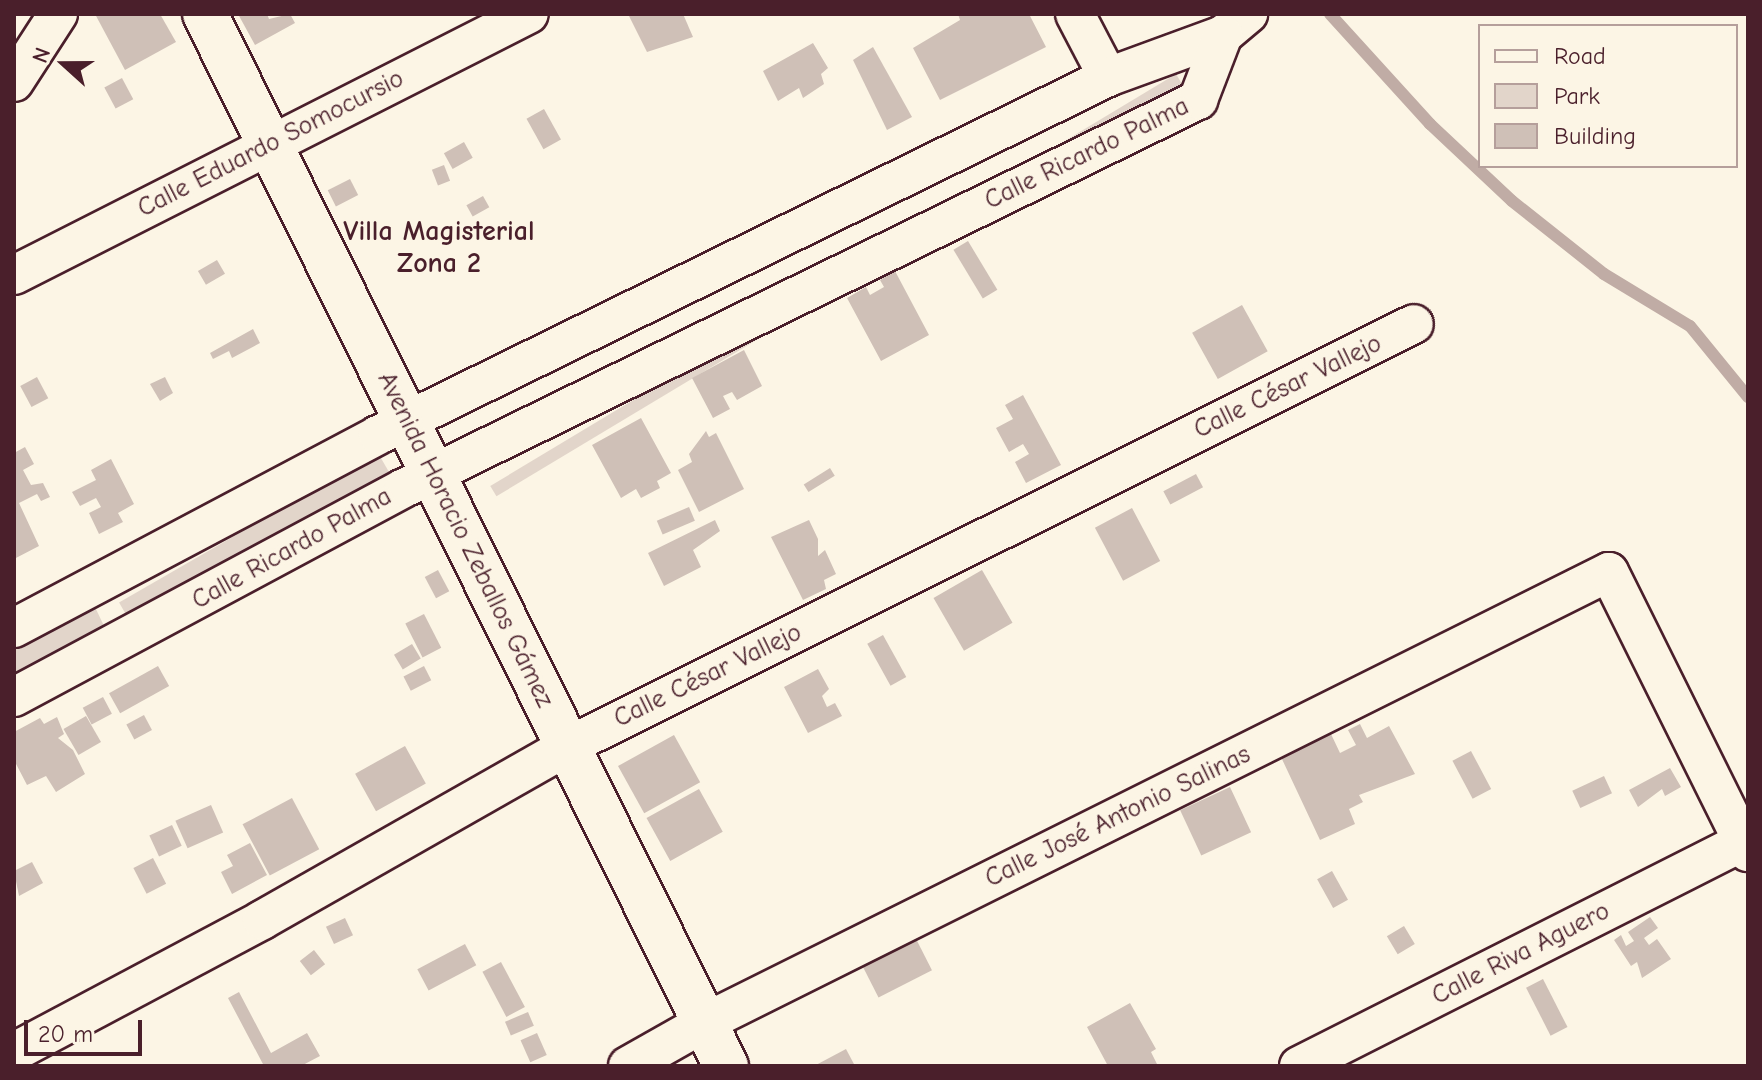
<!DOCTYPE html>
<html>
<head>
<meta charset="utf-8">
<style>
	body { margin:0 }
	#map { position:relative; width:1762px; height:1080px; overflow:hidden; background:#fcf5e5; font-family:"Comic Neue",sans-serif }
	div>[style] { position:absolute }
	.green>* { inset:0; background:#e2d5ca; transform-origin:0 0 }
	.stream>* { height:12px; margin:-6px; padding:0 6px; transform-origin:6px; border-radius:6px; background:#c0aca5 }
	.building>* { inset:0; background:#cfc0b7; transform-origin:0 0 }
	.roads { filter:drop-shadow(2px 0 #4a1f2b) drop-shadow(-2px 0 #4a1f2b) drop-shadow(0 2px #4a1f2b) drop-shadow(0 -2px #4a1f2b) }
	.minor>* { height:38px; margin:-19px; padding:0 19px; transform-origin:19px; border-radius:19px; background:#fcf5e5 }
	.major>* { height:44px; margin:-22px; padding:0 22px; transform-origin:22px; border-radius:22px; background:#fcf5e5 }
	span { translate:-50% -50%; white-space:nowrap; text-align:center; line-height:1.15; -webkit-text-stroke:8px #fcf5e5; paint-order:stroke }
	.street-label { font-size:26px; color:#4a1f2b }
	.neighbourhood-label { font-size:28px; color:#4a1f2b; font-weight:700 }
	.frame { position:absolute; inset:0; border:16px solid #4a1f2b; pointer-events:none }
	.legend { position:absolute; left:1478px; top:24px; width:260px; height:144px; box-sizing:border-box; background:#fcf5e5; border:2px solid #b59f9b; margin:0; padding:10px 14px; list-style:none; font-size:24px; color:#4a1f2b }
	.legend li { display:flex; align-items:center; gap:16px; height:40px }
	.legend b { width:40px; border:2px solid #b59f9b }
	.north { position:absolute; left:24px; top:24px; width:80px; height:80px; -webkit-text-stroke:6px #fcf5e5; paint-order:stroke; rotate:291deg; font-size:22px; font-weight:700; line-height:32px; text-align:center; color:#4a1f2b }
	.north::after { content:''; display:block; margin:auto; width:28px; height:36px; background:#4a1f2b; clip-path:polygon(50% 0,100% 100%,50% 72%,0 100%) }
	.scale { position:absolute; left:24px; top:1020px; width:118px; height:36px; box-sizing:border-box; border:4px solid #4a1f2b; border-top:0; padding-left:10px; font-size:24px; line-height:28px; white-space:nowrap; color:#4a1f2b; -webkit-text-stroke:6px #fcf5e5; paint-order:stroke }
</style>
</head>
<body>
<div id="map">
	<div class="green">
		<div style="left:1176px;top:74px;width:12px;height:800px;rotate:59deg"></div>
		<div style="left:378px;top:453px;width:24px;height:299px;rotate:60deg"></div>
		<div style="clip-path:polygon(94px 605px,105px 628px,14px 675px,14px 647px)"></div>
	</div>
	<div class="stream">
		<div style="left:1330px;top:14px;width:149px;rotate:47.7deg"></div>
		<div style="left:1430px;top:124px;width:112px;rotate:43.2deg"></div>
		<div style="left:1512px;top:201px;width:117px;rotate:38.4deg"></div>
		<div style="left:1604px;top:274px;width:100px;rotate:31.2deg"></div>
		<div style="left:1690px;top:326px;width:92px;rotate:50.8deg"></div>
	</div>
	<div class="building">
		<div style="clip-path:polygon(95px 14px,160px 14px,176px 42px,125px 70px)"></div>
		<div style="clip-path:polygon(238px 14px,267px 14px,269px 19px,290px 14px,295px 23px,255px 45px)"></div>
		<div style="clip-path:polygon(628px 14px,683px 14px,693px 37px,647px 52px)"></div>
		<div style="clip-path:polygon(958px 14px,1029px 14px,1046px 47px,940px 100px,913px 48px,960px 20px)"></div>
		<div style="clip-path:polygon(813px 43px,828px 68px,821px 74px,824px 84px,803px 98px,799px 88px,778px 101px,763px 71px)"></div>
		<div style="clip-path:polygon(873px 47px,912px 117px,887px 130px,853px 60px)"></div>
		<div style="left:122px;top:78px;width:24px;height:20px;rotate:62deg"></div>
		<div style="left:544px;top:109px;width:35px;height:20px;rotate:61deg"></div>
		<div style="left:464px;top:142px;width:18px;height:23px;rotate:61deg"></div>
		<div style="left:444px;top:165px;width:17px;height:13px;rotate:69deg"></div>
		<div style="left:350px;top:179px;width:18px;height:25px;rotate:63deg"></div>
		<div style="left:483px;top:196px;width:13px;height:19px;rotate:61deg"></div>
		<div style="left:968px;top:241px;width:57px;height:17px;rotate:59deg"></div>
		<div style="left:217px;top:260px;width:16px;height:22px;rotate:60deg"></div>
		<div style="clip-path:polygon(895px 271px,929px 335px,881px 361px,847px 298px,866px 287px,870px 295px,884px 287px,880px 280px)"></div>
		<div style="left:1242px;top:305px;width:53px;height:57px;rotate:61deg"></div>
		<div style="clip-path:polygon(253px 329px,260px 343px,232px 358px,229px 351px,213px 359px,210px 353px)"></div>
		<div style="clip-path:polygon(744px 350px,762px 386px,737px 400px,732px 392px,723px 396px,730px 409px,713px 418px,692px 378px)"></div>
		<div style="left:37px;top:377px;width:24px;height:19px;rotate:62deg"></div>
		<div style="clip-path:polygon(165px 377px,173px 393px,160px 401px,150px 384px)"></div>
		<div style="clip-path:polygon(1023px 395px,1061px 465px,1026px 483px,1015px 462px,1029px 454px,1023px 444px,1009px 452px,996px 428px,1013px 419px,1005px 405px)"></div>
		<div style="clip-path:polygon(641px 418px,671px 473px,657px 481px,660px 488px,641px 498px,636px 489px,621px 498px,592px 445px)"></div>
		<div style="clip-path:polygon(706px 431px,709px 437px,716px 433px,744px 489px,699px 512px,678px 470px,692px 462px,689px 454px)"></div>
		<div style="clip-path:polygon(25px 447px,34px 464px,23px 470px,31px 485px,43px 483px,50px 497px,41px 501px,37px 494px,19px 503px,39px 546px,14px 559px,14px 453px)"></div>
		<div style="clip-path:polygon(111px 459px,134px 504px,118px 513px,123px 522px,99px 534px,89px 513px,101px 507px,96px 498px,80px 506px,72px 492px,96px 480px,91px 470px)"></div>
		<div style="left:830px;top:468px;width:9px;height:31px;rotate:58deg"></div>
		<div style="left:1196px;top:474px;width:15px;height:37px;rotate:62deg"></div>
		<div style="left:689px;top:507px;width:15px;height:35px;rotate:67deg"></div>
		<div style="left:1132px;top:508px;width:60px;height:42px;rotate:62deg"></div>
		<div style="clip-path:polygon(715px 520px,720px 531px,693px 550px,701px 567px,664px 586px,648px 553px)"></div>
		<div style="clip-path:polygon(809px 520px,818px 539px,818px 556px,825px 550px,836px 574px,824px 580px,826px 589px,803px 600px,771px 537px)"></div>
		<div style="left:438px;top:570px;width:24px;height:15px;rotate:62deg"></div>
		<div style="left:982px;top:570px;width:61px;height:56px;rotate:60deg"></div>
		<div style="left:424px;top:614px;width:38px;height:21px;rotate:63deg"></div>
		<div style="left:883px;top:635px;width:48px;height:18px;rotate:61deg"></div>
		<div style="left:412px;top:644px;width:17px;height:21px;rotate:59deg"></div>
		<div style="left:158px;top:666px;width:23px;height:56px;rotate:61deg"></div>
		<div style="left:424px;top:666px;width:16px;height:23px;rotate:63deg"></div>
		<div style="clip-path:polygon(818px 669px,829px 689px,822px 696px,827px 707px,835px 703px,842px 716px,808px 733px,784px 687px)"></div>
		<div style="left:103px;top:697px;width:19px;height:23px;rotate:62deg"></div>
		<div style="left:144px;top:715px;width:17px;height:20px;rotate:62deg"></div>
		<div style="left:86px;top:716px;width:30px;height:26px;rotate:60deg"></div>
		<div style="clip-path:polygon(57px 717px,64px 734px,58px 738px,73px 750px,85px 774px,56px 792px,46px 776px,27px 785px,14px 760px,14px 732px,40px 718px,44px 724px)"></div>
		<div style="clip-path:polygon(1360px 724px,1367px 738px,1389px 726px,1415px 774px,1359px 795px,1363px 802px,1349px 809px,1355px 824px,1320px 840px,1281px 757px,1331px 734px,1340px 753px,1356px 745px,1348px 730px)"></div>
		<div style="left:674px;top:735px;width:54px;height:64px;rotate:61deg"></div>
		<div style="left:405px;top:746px;width:43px;height:57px;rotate:61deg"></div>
		<div style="left:1471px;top:751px;width:43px;height:21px;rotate:62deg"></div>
		<div style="clip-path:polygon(1670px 768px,1681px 787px,1665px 796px,1662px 789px,1638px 807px,1629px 790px)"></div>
		<div style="left:1604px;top:776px;width:19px;height:35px;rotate:65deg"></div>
		<div style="left:1230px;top:787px;width:50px;height:55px;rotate:65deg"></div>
		<div style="left:699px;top:789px;width:49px;height:60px;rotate:61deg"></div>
		<div style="left:292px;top:798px;width:58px;height:56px;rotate:62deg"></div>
		<div style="left:211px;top:805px;width:30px;height:39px;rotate:66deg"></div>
		<div style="left:172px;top:825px;width:23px;height:25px;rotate:65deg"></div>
		<div style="clip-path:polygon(250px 843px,267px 875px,232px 894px,221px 872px,233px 866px,227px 855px)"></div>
		<div style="left:153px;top:858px;width:29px;height:22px;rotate:63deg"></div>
		<div style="clip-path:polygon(32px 862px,43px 883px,19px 896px,14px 871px)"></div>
		<div style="left:1332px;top:871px;width:33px;height:17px;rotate:61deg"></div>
		<div style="clip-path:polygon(1650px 917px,1658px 928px,1644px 938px,1649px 945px,1657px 939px,1671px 959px,1642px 978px,1637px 962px,1631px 966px,1614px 940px,1621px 935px,1626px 946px,1634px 941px,1628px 932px)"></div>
		<div style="left:345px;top:918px;width:19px;height:21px;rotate:65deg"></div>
		<div style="left:1404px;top:926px;width:21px;height:20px;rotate:59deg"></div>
		<div style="left:912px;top:931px;width:44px;height:60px;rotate:63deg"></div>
		<div style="left:465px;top:944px;width:24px;height:54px;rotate:62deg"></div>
		<div style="left:314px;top:950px;width:18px;height:18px;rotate:52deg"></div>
		<div style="left:501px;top:962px;width:51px;height:21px;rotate:62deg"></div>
		<div style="left:1543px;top:979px;width:54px;height:19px;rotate:63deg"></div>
		<div style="clip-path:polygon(239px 992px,271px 1053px,307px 1033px,320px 1056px,301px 1066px,264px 1066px,228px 998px)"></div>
		<div style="clip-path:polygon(1130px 1003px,1156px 1049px,1151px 1052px,1158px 1066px,1108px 1066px,1087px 1027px)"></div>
		<div style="left:528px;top:1012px;width:15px;height:25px;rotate:67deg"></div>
		<div style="left:537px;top:1033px;width:24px;height:18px;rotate:66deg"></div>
		<div style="clip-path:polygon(846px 1049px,855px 1066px,814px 1066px)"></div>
	</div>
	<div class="roads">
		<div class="minor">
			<div style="left:1075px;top:14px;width:71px;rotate:62.4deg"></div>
			<div style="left:14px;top:82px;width:81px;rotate:-57.1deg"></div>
			<div style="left:14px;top:275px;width:577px;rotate:-26.88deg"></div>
			<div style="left:14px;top:628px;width:412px;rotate:-27.9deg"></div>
			<div style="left:378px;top:435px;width:813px;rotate:-26.12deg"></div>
			<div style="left:1108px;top:77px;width:122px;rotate:-20.1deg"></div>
			<div style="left:1223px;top:35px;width:33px;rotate:-40deg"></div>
			<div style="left:14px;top:697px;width:442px;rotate:-28.2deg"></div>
			<div style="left:404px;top:488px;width:884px;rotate:-26.04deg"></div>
			<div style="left:1198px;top:100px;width:70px;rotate:-69deg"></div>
			<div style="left:14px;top:1052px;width:281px;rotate:-28deg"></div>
			<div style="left:262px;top:920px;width:352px;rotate:-29.6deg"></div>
			<div style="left:568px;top:746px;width:945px;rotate:-26.51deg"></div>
			<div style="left:628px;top:1066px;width:87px;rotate:-29.5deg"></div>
			<div style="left:704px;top:1023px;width:1011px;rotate:-26.49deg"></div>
			<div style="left:1609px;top:572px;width:313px;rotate:63.6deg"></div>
			<div style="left:1299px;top:1066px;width:497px;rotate:-26.8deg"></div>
		</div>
		<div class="major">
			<div style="left:205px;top:14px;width:1174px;rotate:63.65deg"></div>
		</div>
	</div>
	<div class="street-label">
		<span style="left:271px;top:144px;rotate:-27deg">Calle Eduardo Somocursio</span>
		<span style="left:1087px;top:154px;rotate:-26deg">Calle Ricardo Palma</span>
		<span style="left:1288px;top:387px;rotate:-26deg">Calle César Vallejo</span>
		<span style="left:465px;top:540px;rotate:64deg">Avenida Horacio Zeballos Gámez</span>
		<span style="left:292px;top:549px;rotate:-29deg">Calle Ricardo Palma</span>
		<span style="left:708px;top:676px;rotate:-26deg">Calle César Vallejo</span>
		<span style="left:1118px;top:817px;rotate:-26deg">Calle José Antonio Salinas</span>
		<span style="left:1521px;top:954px;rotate:-27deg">Calle Riva Aguero</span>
	</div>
	<div class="neighbourhood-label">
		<span style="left:439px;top:247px">Villa Magisterial<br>Zona 2</span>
	</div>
	<div class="frame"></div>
	<ul class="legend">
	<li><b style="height:10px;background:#fcf5e5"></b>Road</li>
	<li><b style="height:22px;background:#e2d5ca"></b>Park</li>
	<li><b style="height:22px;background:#cfc0b7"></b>Building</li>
	</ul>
	<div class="north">N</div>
	<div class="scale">20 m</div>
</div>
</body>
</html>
